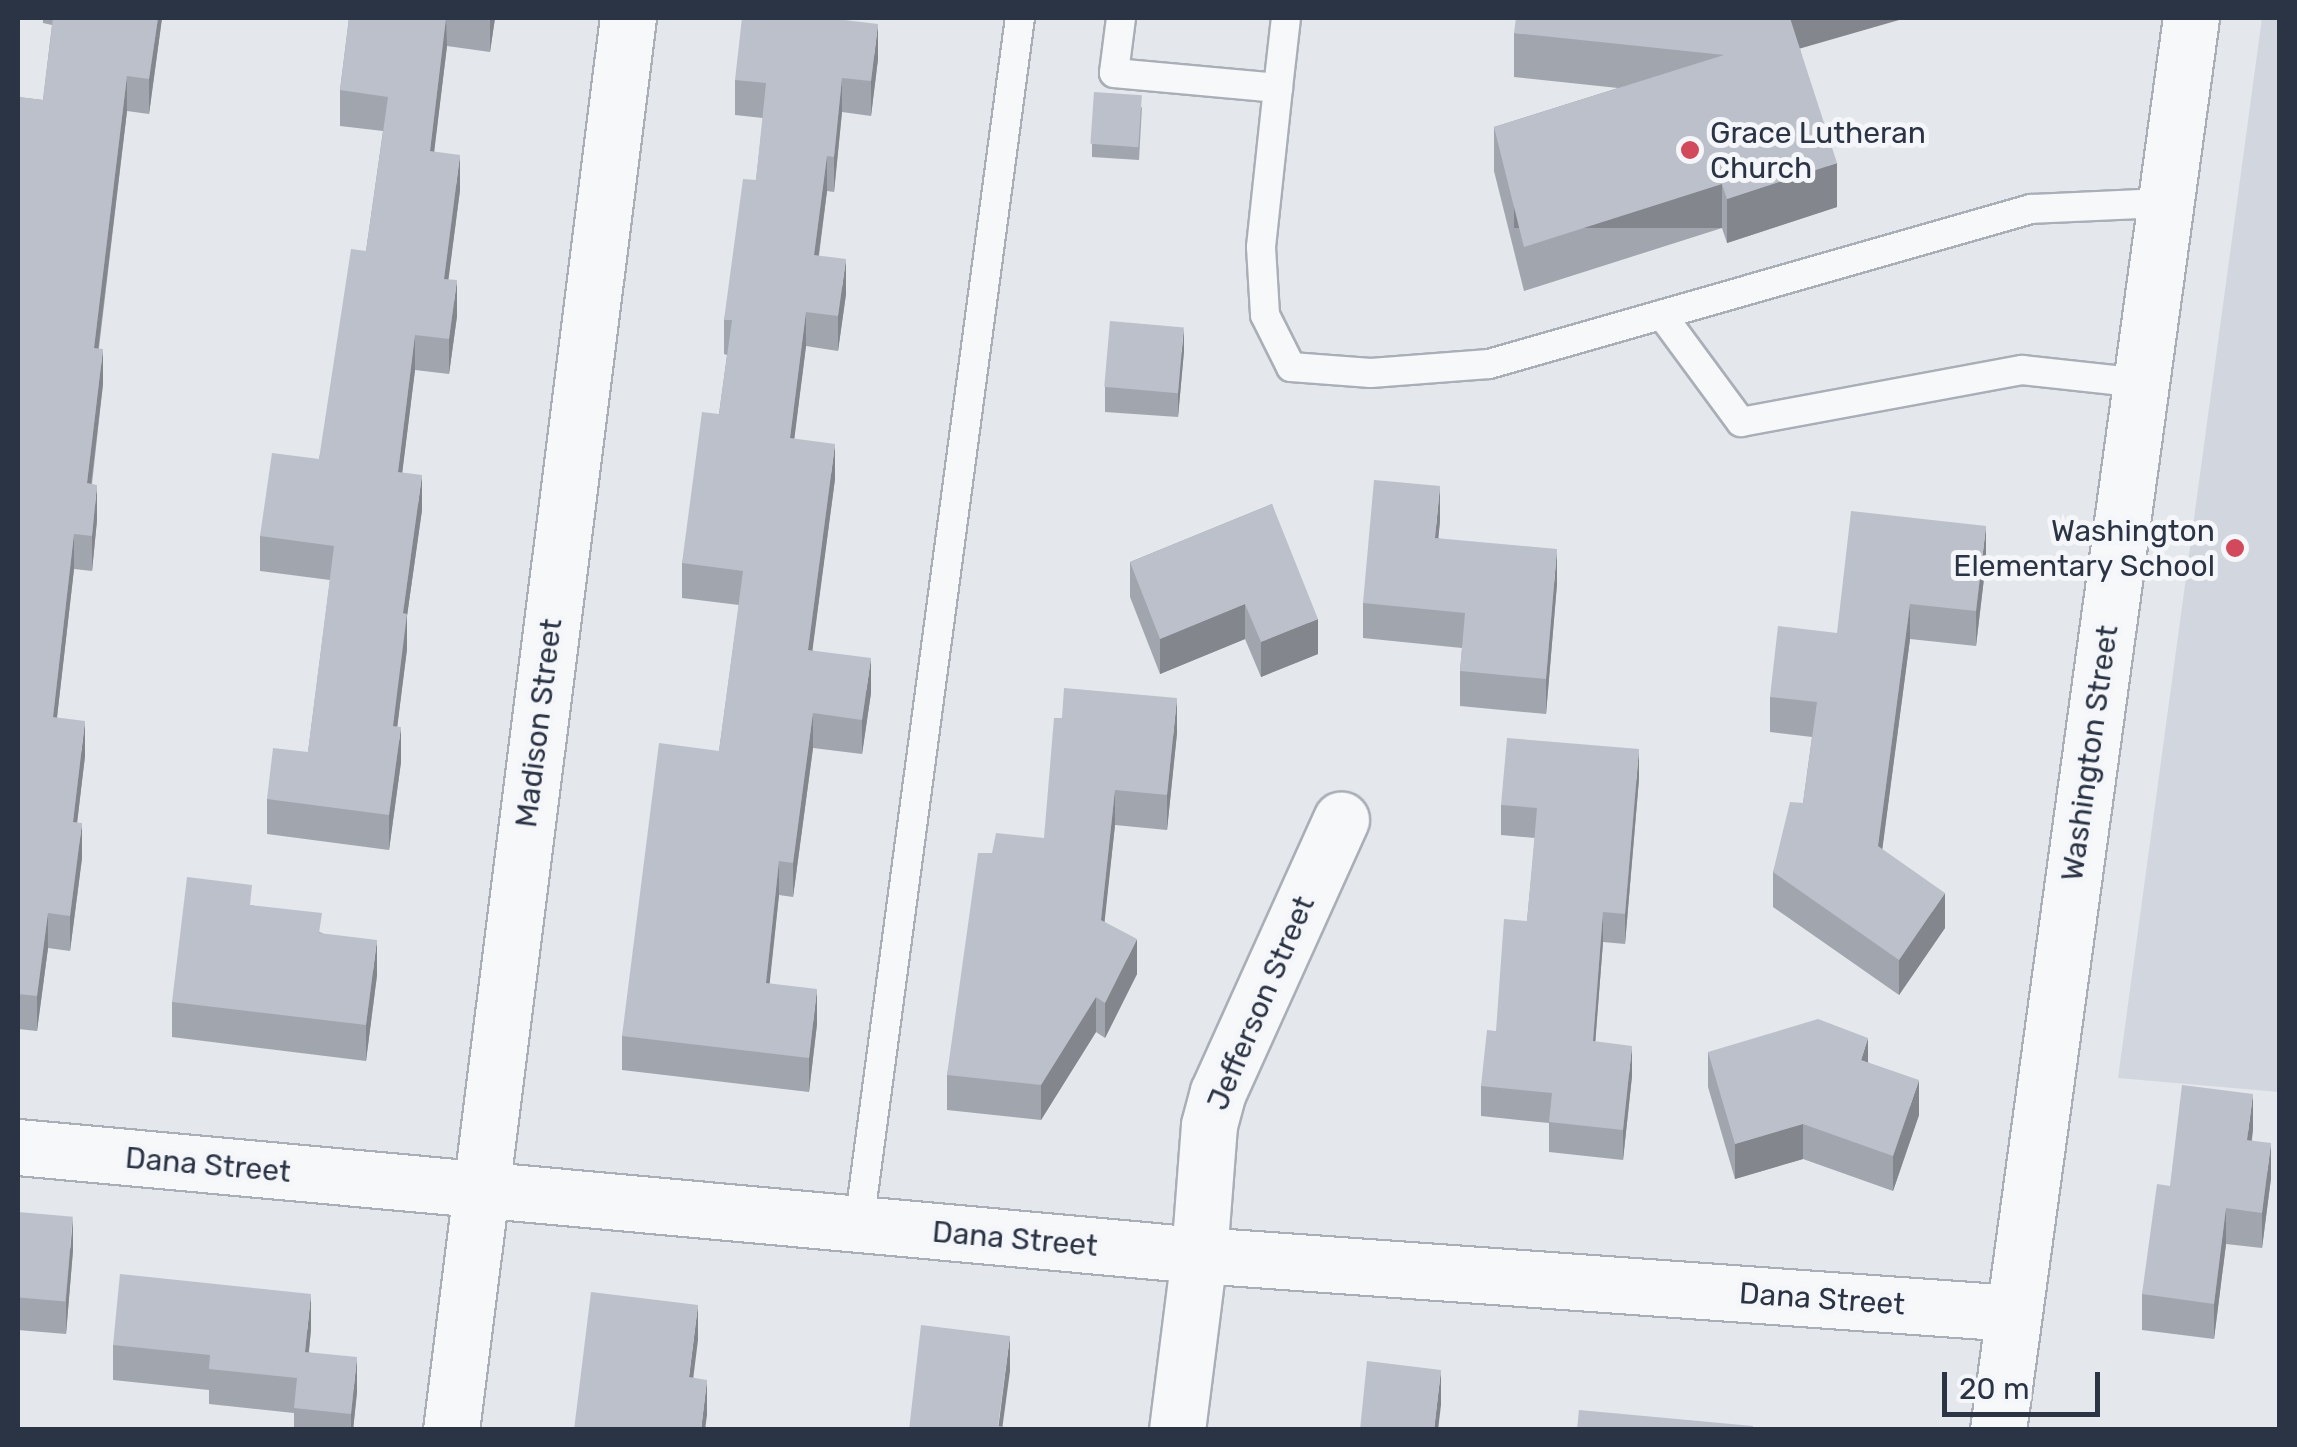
<!DOCTYPE html>
<html>
<head>
<meta charset="utf-8">
<style>
	body { margin:0 }
	#map { position:relative; width:2297px; height:1447px; overflow:hidden; background:#e4e7ec; font-family:Rubik,sans-serif }
	div>[style] { position:absolute }
	.built>* { inset:0; background:#d2d6de }
	.roads { filter:drop-shadow(2px 0 #a9aeb7) drop-shadow(-2px 0 #a9aeb7) drop-shadow(0 2px #a9aeb7) drop-shadow(0 -2px #a9aeb7) }
	.service>* { height:28px; margin:-14px; padding:0 14px; transform-origin:14px; border-radius:14px; background:#f7f8fa }
	.minor>* { height:55px; margin:-27.5px; padding:0 27.5px; transform-origin:27.5px; border-radius:27.5px; background:#f7f8fa }
	.tertiary>* { height:55px; margin:-27.5px; padding:0 27.5px; transform-origin:27.5px; border-radius:27.5px; background:#f7f8fa }
	.wall>* { inset:0; background:#a1a5ae }
	.shaded-wall>* { inset:0; background:#83868d; transform-origin:0 0 }
	.building>* { inset:0; background:#bbc0ca; transform-origin:0 0 }
	.dots>* { width:28px; height:28px; translate:-50% -50%; box-sizing:border-box; border:5px solid #f4f6f9; border-radius:50% }
	span { translate:-50% -50%; white-space:nowrap; text-align:center; line-height:1.15; -webkit-text-stroke:10px #f4f6f9; paint-order:stroke }
	.poi-label { font-size:30px; color:#2b3445 }
	.left { translate:0 -50%; text-align:left }
	.right { translate:-100% -50%; text-align:right }
	.street-label { font-size:30px; color:#2b3445 }
	.frame { position:absolute; inset:0; border:20px solid #2b3445; pointer-events:none }
	.scale { position:absolute; left:1942px; top:1372px; width:158px; height:45px; box-sizing:border-box; border:5px solid #2b3445; border-top:0; padding-left:12px; font-size:30px; line-height:35px; white-space:nowrap; color:#2b3445; -webkit-text-stroke:8px #f4f6f9; paint-order:stroke }
</style>
</head>
<body>
<div id="map">
	<div class="built">
		<div style="clip-path:polygon(2262px 18px,2280px 18px,2279px 1092px,2118px 1078px)"></div>
	</div>
	<div class="roads">
		<div class="service">
			<div style="left:1121px;top:18px;width:55px;rotate:97.3deg"></div>
			<div style="left:1114px;top:73px;width:165px;rotate:5.2deg"></div>
			<div style="left:1278px;top:88px;width:160px;rotate:96.1deg"></div>
			<div style="left:1261px;top:247px;width:68px;rotate:86.6deg"></div>
			<div style="left:1265px;top:315px;width:58px;rotate:63.4deg"></div>
			<div style="left:1291px;top:367px;width:80px;rotate:4.3deg"></div>
			<div style="left:1371px;top:373px;width:118px;rotate:-4.4deg"></div>
			<div style="left:1489px;top:364px;width:564px;rotate:-15.96deg"></div>
			<div style="left:2031px;top:209px;width:134px;rotate:-2.6deg"></div>
			<div style="left:1278px;top:88px;width:70px;rotate:-83.5deg"></div>
			<div style="left:1662px;top:315px;width:133px;rotate:53.6deg"></div>
			<div style="left:1741px;top:422px;width:286px;rotate:-10.5deg"></div>
			<div style="left:2022px;top:370px;width:120px;rotate:6.2deg"></div>
			<div style="left:859px;top:1224px;width:1217px;rotate:-82.4deg"></div>
		</div>
		<div class="minor">
			<div style="left:18px;top:1147px;width:1186px;rotate:5.23deg"></div>
			<div style="left:1199px;top:1255px;width:816px;rotate:4.08deg"></div>
			<div style="left:451px;top:1430px;width:1423px;rotate:-82.86deg"></div>
			<div style="left:1177px;top:1430px;width:176px;rotate:-82.8deg"></div>
			<div style="left:1199px;top:1255px;width:130px;rotate:-85.6deg"></div>
			<div style="left:1209px;top:1125px;width:34px;rotate:-75deg"></div>
			<div style="left:1218px;top:1092px;width:299px;rotate:-65.7deg"></div>
		</div>
		<div class="tertiary">
			<div style="left:1998px;top:1430px;width:1425px;rotate:-82.22deg"></div>
		</div>
	</div>
	<div class="wall">
		<div style="clip-path:polygon(43px 18px,162px 18px,149px 114px,127px 111px,99px 348px,103px 384px,92px 484px,97px 520px,92px 571px,74px 569px,57px 717px,85px 756px,77px 823px,82px 858px,70px 951px,48px 948px,37px 1031px,18px 1029px,18px 97px,43px 100px,52px 25px,43px 23px)"></div>
		<div style="clip-path:polygon(349px 18px,495px 18px,490px 52px,447px 46px,434px 151px,460px 190px,448px 280px,457px 316px,449px 374px,415px 370px,402px 473px,422px 510px,407px 616px,407px 649px,397px 727px,401px 762px,389px 850px,267px 834px,267px 799px,308px 752px,330px 580px,260px 571px,260px 536px,319px 459px,366px 251px,383px 131px,340px 126px,340px 90px)"></div>
		<div style="clip-path:polygon(839px 18px,839px 20px,878px 59px,871px 116px,842px 112px,834px 192px,827px 191px,819px 256px,846px 294px,838px 351px,806px 346px,794px 439px,835px 479px,812px 650px,871px 693px,862px 754px,813px 748px,793px 897px,779px 895px,769px 984px,817px 1024px,809px 1092px,622px 1070px,622px 1036px,719px 751px,739px 605px,682px 598px,682px 563px,719px 414px,727px 355px,724px 354px,724px 320px,756px 180px,763px 118px,735px 115px,735px 80px)"></div>
		<div style="clip-path:polygon(1514px 33px,1800px 49px,1837px 207px,1727px 243px,1722px 228px,1524px 291px,1494px 171px,1494px 127px,1618px 88px,1514px 77px)"></div>
		<div style="clip-path:polygon(1142px 107px,1139px 160px,1092px 157px,1092px 144px)"></div>
		<div style="clip-path:polygon(1184px 351px,1178px 417px,1105px 412px,1105px 387px)"></div>
		<div style="clip-path:polygon(1272px 504px,1318px 654px,1261px 677px,1245px 639px,1160px 674px,1130px 597px,1130px 562px)"></div>
		<div style="clip-path:polygon(1440px 521px,1438px 538px,1557px 584px,1546px 714px,1460px 706px,1460px 671px,1462px 648px,1363px 638px,1363px 603px)"></div>
		<div style="clip-path:polygon(1986px 561px,1976px 646px,1910px 639px,1882px 849px,1945px 928px,1899px 995px,1773px 907px,1773px 872px,1803px 803px,1812px 737px,1770px 732px,1770px 697px,1837px 633px)"></div>
		<div style="clip-path:polygon(1177px 733px,1167px 830px,1115px 825px,1104px 922px,1137px 974px,1105px 1038px,1096px 1032px,1041px 1120px,947px 1110px,947px 1075px,992px 853px,1044px 838px)"></div>
		<div style="clip-path:polygon(1639px 779px,1625px 944px,1603px 942px,1595px 1042px,1632px 1076px,1623px 1160px,1549px 1152px,1549px 1123px,1481px 1116px,1481px 1086px,1527px 921px,1535px 838px,1501px 835px,1501px 805px)"></div>
		<div style="clip-path:polygon(252px 905px,322px 933px,377px 975px,366px 1061px,172px 1037px,172px 1002px)"></div>
		<div style="clip-path:polygon(1708px 1052px,1868px 1062px,1919px 1115px,1893px 1191px,1803px 1159px,1735px 1179px,1708px 1087px)"></div>
		<div style="clip-path:polygon(2253px 1129px,2252px 1140px,2271px 1178px,2262px 1248px,2226px 1244px,2214px 1339px,2142px 1330px,2142px 1294px,2170px 1186px)"></div>
		<div style="clip-path:polygon(18px 1212px,73px 1250px,66px 1334px,18px 1330px)"></div>
		<div style="clip-path:polygon(311px 1329px,309px 1352px,357px 1392px,353px 1430px,294px 1430px,294px 1413px,209px 1404px,209px 1390px,113px 1380px,113px 1345px)"></div>
	</div>
	<div class="shaded-wall">
		<div style="clip-path:polygon(158px 18px,162px 18px,149px 114px,149px 79px)"></div>
		<div style="clip-path:polygon(446px 18px,447px 46px,430px 186px,430px 151px)"></div>
		<div style="clip-path:polygon(490px 18px,495px 18px,490px 52px)"></div>
		<div style="clip-path:polygon(1788px 18px,1906px 18px,1788px 52px)"></div>
		<div style="clip-path:polygon(878px 24px,878px 59px,871px 116px,871px 81px)"></div>
		<div style="clip-path:polygon(127px 76px,127px 111px,94px 383px,94px 348px)"></div>
		<div style="clip-path:polygon(842px 78px,842px 112px,834px 192px,834px 157px)"></div>
		<div style="clip-path:polygon(460px 155px,460px 190px,444px 314px,444px 279px)"></div>
		<div style="clip-path:polygon(827px 156px,827px 191px,814px 290px,814px 255px)"></div>
		<div style="clip-path:polygon(1837px 163px,1837px 207px,1727px 243px,1727px 199px)"></div>
		<div style="left:1722px;top:184px;width:44px;height:208px;rotate:90deg"></div>
		<div style="clip-path:polygon(846px 259px,846px 294px,838px 351px,838px 316px)"></div>
		<div style="clip-path:polygon(457px 280px,457px 316px,449px 374px,449px 339px)"></div>
		<div style="clip-path:polygon(806px 312px,806px 346px,790px 473px,790px 438px)"></div>
		<div style="clip-path:polygon(1184px 327px,1184px 351px,1178px 417px,1178px 392px)"></div>
		<div style="clip-path:polygon(415px 335px,415px 370px,398px 507px,398px 472px)"></div>
		<div style="clip-path:polygon(103px 349px,103px 384px,87px 518px,87px 483px)"></div>
		<div style="clip-path:polygon(835px 444px,835px 479px,808px 684px,808px 650px)"></div>
		<div style="clip-path:polygon(422px 475px,422px 510px,407px 616px,407px 649px,393px 761px,393px 726px,403px 613px)"></div>
		<div style="clip-path:polygon(97px 485px,97px 520px,92px 571px,92px 536px)"></div>
		<div style="clip-path:polygon(1440px 486px,1440px 521px,1435px 573px,1435px 538px)"></div>
		<div style="clip-path:polygon(1986px 526px,1986px 561px,1976px 646px,1976px 611px)"></div>
		<div style="clip-path:polygon(74px 534px,74px 569px,53px 752px,53px 717px)"></div>
		<div style="clip-path:polygon(1557px 549px,1557px 584px,1546px 714px,1546px 679px)"></div>
		<div style="clip-path:polygon(1245px 604px,1245px 639px,1160px 674px,1160px 639px)"></div>
		<div style="clip-path:polygon(1910px 604px,1910px 639px,1878px 882px,1878px 846px)"></div>
		<div style="clip-path:polygon(1318px 619px,1318px 654px,1261px 677px,1261px 642px)"></div>
		<div style="clip-path:polygon(871px 658px,871px 693px,862px 754px,862px 720px)"></div>
		<div style="clip-path:polygon(1177px 698px,1177px 733px,1167px 830px,1167px 795px)"></div>
		<div style="clip-path:polygon(813px 713px,813px 748px,793px 897px,793px 863px)"></div>
		<div style="clip-path:polygon(85px 721px,85px 756px,73px 857px,73px 822px)"></div>
		<div style="clip-path:polygon(401px 727px,401px 762px,389px 850px,389px 815px)"></div>
		<div style="clip-path:polygon(1639px 749px,1639px 779px,1625px 944px,1625px 914px)"></div>
		<div style="clip-path:polygon(1115px 790px,1115px 825px,1101px 955px,1101px 920px)"></div>
		<div style="clip-path:polygon(82px 823px,82px 858px,70px 951px,70px 916px)"></div>
		<div style="clip-path:polygon(779px 861px,779px 895px,766px 1018px,766px 983px)"></div>
		<div style="clip-path:polygon(1945px 893px,1945px 928px,1899px 995px,1899px 960px)"></div>
		<div style="clip-path:polygon(1603px 912px,1603px 942px,1593px 1072px,1593px 1041px)"></div>
		<div style="clip-path:polygon(48px 913px,48px 948px,37px 1031px,37px 996px)"></div>
		<div style="clip-path:polygon(1137px 939px,1137px 974px,1105px 1038px,1105px 1003px)"></div>
		<div style="clip-path:polygon(377px 940px,377px 975px,366px 1061px,366px 1025px)"></div>
		<div style="clip-path:polygon(817px 989px,817px 1024px,809px 1092px,809px 1058px)"></div>
		<div style="clip-path:polygon(1096px 997px,1096px 1032px,1041px 1120px,1041px 1085px)"></div>
		<div style="clip-path:polygon(1868px 1038px,1868px 1073px,1861px 1060px)"></div>
		<div style="clip-path:polygon(1632px 1046px,1632px 1076px,1623px 1160px,1623px 1130px)"></div>
		<div style="clip-path:polygon(1919px 1080px,1919px 1115px,1893px 1191px,1893px 1156px)"></div>
		<div style="clip-path:polygon(2253px 1094px,2253px 1129px,2247px 1175px,2247px 1140px)"></div>
		<div style="clip-path:polygon(1803px 1124px,1803px 1159px,1735px 1179px,1735px 1144px)"></div>
		<div style="clip-path:polygon(2271px 1143px,2271px 1178px,2262px 1248px,2262px 1213px)"></div>
		<div style="clip-path:polygon(2226px 1208px,2226px 1244px,2214px 1339px,2214px 1304px)"></div>
		<div style="clip-path:polygon(73px 1217px,73px 1250px,66px 1334px,66px 1301px)"></div>
		<div style="clip-path:polygon(311px 1294px,311px 1329px,305px 1387px,305px 1352px)"></div>
		<div style="clip-path:polygon(698px 1305px,698px 1340px,689px 1412px,689px 1377px)"></div>
		<div style="clip-path:polygon(1010px 1336px,1010px 1371px,1002px 1430px,998px 1430px)"></div>
		<div style="clip-path:polygon(357px 1357px,357px 1392px,353px 1430px,351px 1430px,351px 1414px)"></div>
		<div style="clip-path:polygon(1441px 1370px,1441px 1405px,1438px 1430px,1434px 1430px)"></div>
		<div style="clip-path:polygon(707px 1380px,707px 1415px,705px 1430px,701px 1430px)"></div>
	</div>
	<div class="building">
		<div style="clip-path:polygon(53px 18px,158px 18px,149px 79px,127px 76px,94px 348px,103px 349px,87px 483px,97px 485px,92px 536px,74px 534px,53px 717px,85px 721px,73px 822px,82px 823px,70px 916px,48px 913px,37px 996px,18px 994px,18px 97px,43px 100px)"></div>
		<div style="clip-path:polygon(349px 18px,446px 18px,430px 151px,460px 155px,444px 279px,457px 280px,449px 339px,415px 335px,398px 472px,422px 475px,403px 613px,407px 614px,393px 726px,401px 727px,389px 815px,267px 799px,273px 748px,308px 752px,334px 546px,260px 536px,272px 453px,319px 459px,351px 249px,366px 251px,388px 97px,340px 90px)"></div>
		<div style="clip-path:polygon(742px 18px,836px 18px,836px 19px,878px 24px,871px 81px,842px 78px,834px 157px,827px 156px,814px 255px,846px 259px,838px 316px,806px 312px,790px 438px,835px 444px,808px 650px,871px 658px,862px 720px,813px 713px,793px 863px,779px 861px,766px 983px,817px 989px,809px 1058px,622px 1036px,659px 743px,719px 751px,743px 571px,682px 563px,702px 412px,719px 414px,732px 320px,724px 320px,743px 179px,756px 180px,766px 83px,735px 80px)"></div>
		<div style="clip-path:polygon(1516px 18px,1790px 18px,1837px 163px,1727px 199px,1722px 184px,1524px 247px,1494px 127px,1724px 55px,1514px 33px)"></div>
		<div style="left:1094px;top:92px;width:48px;height:52px;rotate:4deg"></div>
		<div style="left:1110px;top:321px;width:74px;height:66px;rotate:5deg"></div>
		<div style="clip-path:polygon(1374px 480px,1440px 486px,1435px 538px,1557px 549px,1546px 679px,1460px 671px,1465px 613px,1363px 603px)"></div>
		<div style="clip-path:polygon(1272px 504px,1318px 619px,1261px 642px,1245px 604px,1160px 639px,1130px 562px)"></div>
		<div style="clip-path:polygon(1851px 511px,1986px 526px,1976px 611px,1910px 604px,1878px 846px,1945px 893px,1899px 960px,1773px 872px,1790px 802px,1803px 803px,1817px 702px,1770px 697px,1778px 626px,1837px 633px)"></div>
		<div style="clip-path:polygon(1064px 688px,1177px 698px,1167px 795px,1115px 790px,1101px 920px,1137px 939px,1105px 1003px,1096px 997px,1041px 1085px,947px 1075px,978px 853px,992px 853px,996px 833px,1044px 838px,1054px 718px,1062px 718px)"></div>
		<div style="clip-path:polygon(1507px 738px,1639px 749px,1625px 914px,1603px 912px,1593px 1041px,1632px 1046px,1623px 1130px,1549px 1122px,1552px 1093px,1481px 1086px,1487px 1030px,1496px 1031px,1504px 919px,1527px 921px,1537px 808px,1501px 805px)"></div>
		<div style="clip-path:polygon(187px 877px,252px 885px,250px 905px,322px 913px,319px 933px,377px 940px,366px 1025px,172px 1002px)"></div>
		<div style="clip-path:polygon(1818px 1019px,1868px 1038px,1861px 1060px,1919px 1080px,1893px 1156px,1803px 1124px,1735px 1144px,1708px 1052px)"></div>
		<div style="clip-path:polygon(2182px 1085px,2253px 1094px,2247px 1140px,2271px 1143px,2262px 1213px,2226px 1208px,2214px 1304px,2142px 1294px,2157px 1184px,2170px 1186px)"></div>
		<div style="left:18px;top:1212px;width:55px;height:85px;rotate:5deg"></div>
		<div style="clip-path:polygon(120px 1274px,311px 1294px,305px 1352px,357px 1357px,351px 1414px,294px 1408px,297px 1378px,209px 1369px,210px 1355px,113px 1345px)"></div>
		<div style="clip-path:polygon(591px 1292px,698px 1305px,689px 1377px,707px 1380px,701px 1430px,574px 1430px)"></div>
		<div style="clip-path:polygon(921px 1325px,1010px 1336px,998px 1426px,1030px 1430px,909px 1430px)"></div>
		<div style="clip-path:polygon(1367px 1361px,1441px 1370px,1434px 1430px,1360px 1430px)"></div>
		<div style="clip-path:polygon(1579px 1410px,1753px 1426px,1752px 1430px,1577px 1430px)"></div>
	</div>
	<div class="dots">
		<div style="left:1690px;top:150px;background:#d1495b"></div>
		<div style="left:2235px;top:548px;background:#d1495b"></div>
	</div>
	<div class="poi-label">
		<span class="left" style="left:1710px;top:150px">Grace Lutheran<br>Church</span>
		<span class="right" style="left:2215px;top:548px">Washington<br>Elementary School</span>
	</div>
	<div class="street-label">
		<span style="left:539px;top:723px;rotate:-83deg">Madison Street</span>
		<span style="left:2090px;top:753px;rotate:-82deg">Washington Street</span>
		<span style="left:1261px;top:1003px;rotate:-67deg">Jefferson Street</span>
		<span style="left:208px;top:1165px;rotate:5deg">Dana Street</span>
		<span style="left:1015px;top:1239px;rotate:5deg">Dana Street</span>
		<span style="left:1822px;top:1299px;rotate:4deg">Dana Street</span>
	</div>
	<div class="frame"></div>
	<div class="scale">20 m</div>
</div>
</body>
</html>
